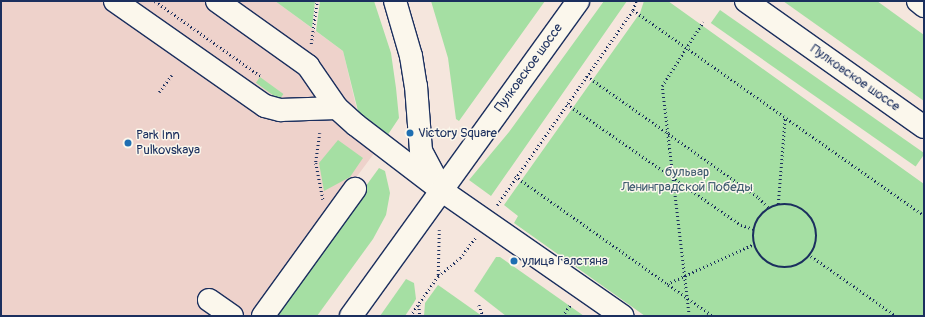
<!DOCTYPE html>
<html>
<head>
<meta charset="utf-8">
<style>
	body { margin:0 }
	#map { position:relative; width:925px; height:317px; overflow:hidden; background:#f5e6dd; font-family:Pangolin,sans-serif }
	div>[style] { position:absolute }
	.built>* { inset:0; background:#eed2cb }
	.green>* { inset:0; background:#a5dfa3; transform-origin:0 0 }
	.path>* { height:2.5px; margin-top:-1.25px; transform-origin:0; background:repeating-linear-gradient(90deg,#1b2f5e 0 1px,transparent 0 4px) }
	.path>.ring { margin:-1.25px; padding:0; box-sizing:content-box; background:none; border:2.5px solid #1b2f5e; border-radius:50% }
	.roads { filter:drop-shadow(1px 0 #1b2f5e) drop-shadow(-1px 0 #1b2f5e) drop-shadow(0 1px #1b2f5e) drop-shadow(0 -1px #1b2f5e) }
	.minor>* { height:22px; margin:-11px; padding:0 11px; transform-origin:11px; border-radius:11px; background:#fbf7ec }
	.major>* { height:22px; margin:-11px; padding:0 11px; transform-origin:11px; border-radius:11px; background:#fbf7ec }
	.dots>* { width:11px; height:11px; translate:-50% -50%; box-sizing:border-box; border:2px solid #fbf7ec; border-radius:50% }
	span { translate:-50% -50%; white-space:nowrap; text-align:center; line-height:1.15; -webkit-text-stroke:3px #fbf7ec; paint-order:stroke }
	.street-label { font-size:13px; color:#1b2f5e }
	.poi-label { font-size:13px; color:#1b2f5e }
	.left { translate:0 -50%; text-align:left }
	.park-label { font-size:13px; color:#3e5b6f }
	.frame { position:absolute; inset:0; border:2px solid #1b2f5e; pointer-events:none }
</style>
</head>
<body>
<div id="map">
	<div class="built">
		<div style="clip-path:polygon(1px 1px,275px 1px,343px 51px,357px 110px,387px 136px,253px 316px,1px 316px)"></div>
	</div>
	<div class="green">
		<div style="clip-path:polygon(275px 1px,315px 1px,312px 28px)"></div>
		<div style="clip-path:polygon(320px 1px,374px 1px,391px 53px,396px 88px,399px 118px,387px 136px,359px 115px,343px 51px,316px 31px)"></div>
		<div style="clip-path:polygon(431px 1px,545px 1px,459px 121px,456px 119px,448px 58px)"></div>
		<div style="clip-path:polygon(604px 1px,627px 1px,491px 196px,469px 180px,509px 132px)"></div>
		<div style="clip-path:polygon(644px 1px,668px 1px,924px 184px,924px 316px,645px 316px,514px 223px,518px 216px,504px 205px,640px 13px)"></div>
		<div style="clip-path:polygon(783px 1px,877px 1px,924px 35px,924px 101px)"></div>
		<div style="left:720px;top:10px;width:250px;height:16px;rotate:35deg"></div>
		<div style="left:260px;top:77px;width:29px;height:7px;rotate:36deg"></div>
		<div style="clip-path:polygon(338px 140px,363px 158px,350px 177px,324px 191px,319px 163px)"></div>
		<div style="clip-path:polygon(379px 168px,385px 171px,390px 193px,386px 215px,373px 239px,317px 316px,271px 316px)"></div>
		<div style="clip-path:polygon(496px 257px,500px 257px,584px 316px,506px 316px,474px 291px)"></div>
		<div style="clip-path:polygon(406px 279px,414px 283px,416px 299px,413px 304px,405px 316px,380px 316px)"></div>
		<div style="clip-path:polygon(438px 285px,441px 287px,482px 316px,424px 316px,425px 303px)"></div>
	</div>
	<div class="path">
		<div style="left:155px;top:1px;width:131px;rotate:35.4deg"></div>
		<div style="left:633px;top:10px;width:356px;rotate:35.2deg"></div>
		<div style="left:311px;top:44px;width:43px;rotate:-82.1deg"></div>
		<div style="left:587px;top:76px;width:211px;rotate:35.3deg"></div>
		<div style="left:759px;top:198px;width:14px;rotate:45deg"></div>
		<div style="left:159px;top:92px;width:21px;rotate:-53deg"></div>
		<div style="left:567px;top:104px;width:212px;rotate:34.8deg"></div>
		<div style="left:741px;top:225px;width:14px;rotate:17deg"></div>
		<div style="left:320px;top:133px;width:30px;rotate:98deg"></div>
		<div style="left:316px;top:163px;width:37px;rotate:79deg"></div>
		<div style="left:515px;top:176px;width:242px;rotate:35.3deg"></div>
		<div class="ring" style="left:753px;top:204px;width:61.5px;height:61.5px"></div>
		<div style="left:778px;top:204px;width:87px;rotate:-85.4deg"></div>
		<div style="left:497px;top:205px;width:238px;rotate:-55.1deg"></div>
		<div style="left:633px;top:10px;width:9px;rotate:-72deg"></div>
		<div style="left:811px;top:256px;width:104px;rotate:35.2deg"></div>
		<div style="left:438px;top:275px;width:45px;rotate:-88.7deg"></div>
		<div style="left:667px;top:284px;width:96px;rotate:-24.7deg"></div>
		<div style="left:419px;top:305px;width:11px;rotate:85deg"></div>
		<div style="left:479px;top:305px;width:12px;rotate:70deg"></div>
		<div style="left:410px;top:316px;width:49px;rotate:-55deg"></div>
		<div style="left:438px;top:276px;width:28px;rotate:-39deg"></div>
		<div style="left:460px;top:258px;width:25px;rotate:-53deg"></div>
		<div style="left:562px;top:316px;width:15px;rotate:-53deg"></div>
		<div style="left:689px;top:316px;width:232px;rotate:-96.7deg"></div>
		<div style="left:662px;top:86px;width:76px;rotate:-57.4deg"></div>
	</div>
	<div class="roads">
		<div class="minor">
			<div style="left:115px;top:1px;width:183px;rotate:35deg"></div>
			<div style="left:265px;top:106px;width:16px;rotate:15deg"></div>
			<div style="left:280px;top:110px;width:57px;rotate:-2deg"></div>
			<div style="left:217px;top:1px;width:112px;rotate:35.5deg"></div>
			<div style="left:308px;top:66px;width:51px;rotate:55.4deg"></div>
			<div style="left:337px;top:108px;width:25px;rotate:42deg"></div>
			<div style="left:356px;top:125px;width:107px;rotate:37.4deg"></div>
			<div style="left:441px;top:190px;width:221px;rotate:34.8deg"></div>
			<div style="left:395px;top:1px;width:57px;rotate:73.8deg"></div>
			<div style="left:411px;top:56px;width:30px;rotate:81deg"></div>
			<div style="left:416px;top:86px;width:65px;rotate:85.6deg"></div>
			<div style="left:421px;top:151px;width:36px;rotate:62deg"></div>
			<div style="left:209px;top:300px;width:28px;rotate:35deg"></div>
			<div style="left:263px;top:316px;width:157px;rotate:-54.1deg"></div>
			<div style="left:351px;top:316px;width:388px;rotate:-54.2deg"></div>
		</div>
		<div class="major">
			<div style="left:746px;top:1px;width:218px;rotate:35.3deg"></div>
			<div style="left:918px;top:1px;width:8px;rotate:40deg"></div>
		</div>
	</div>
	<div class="dots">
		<div style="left:410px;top:133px;background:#1f6fb2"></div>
		<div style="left:128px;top:143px;background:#1f6fb2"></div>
		<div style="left:514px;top:261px;background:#1f6fb2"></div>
	</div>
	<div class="street-label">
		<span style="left:529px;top:68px;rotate:-54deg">Пулковское шоссе</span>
		<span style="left:855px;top:78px;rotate:35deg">Пулковское шоссе</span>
	</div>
	<div class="poi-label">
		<span class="left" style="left:418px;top:133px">Victory Square</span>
		<span class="left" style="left:136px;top:143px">Park Inn<br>Pulkovskaya</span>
		<span class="left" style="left:522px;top:261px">улица Галстяна</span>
	</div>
	<div class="park-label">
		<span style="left:687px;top:180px">бульвар<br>Ленинградской Победы</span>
	</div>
	<div class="frame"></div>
</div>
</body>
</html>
